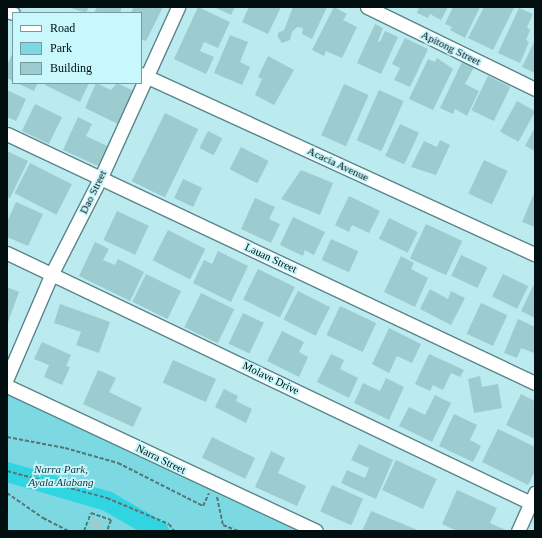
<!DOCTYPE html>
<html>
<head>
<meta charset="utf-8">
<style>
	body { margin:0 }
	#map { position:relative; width:542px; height:538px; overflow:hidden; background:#bbeaef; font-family:Georgia,serif }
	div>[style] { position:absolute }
	.green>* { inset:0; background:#7cd8e1 }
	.river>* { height:20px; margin:-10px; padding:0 10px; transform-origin:10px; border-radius:10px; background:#31d4e1 }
	.building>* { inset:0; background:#9dccd0; transform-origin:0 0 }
	.path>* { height:2px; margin-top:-1px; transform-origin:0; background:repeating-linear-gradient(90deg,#587578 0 4px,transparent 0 6px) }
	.roads { filter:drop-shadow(1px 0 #59858a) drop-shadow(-1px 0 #59858a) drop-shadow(0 1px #59858a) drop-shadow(0 -1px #59858a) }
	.minor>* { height:13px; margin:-6.5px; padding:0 6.5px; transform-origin:6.5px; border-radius:6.5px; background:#fff }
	span { translate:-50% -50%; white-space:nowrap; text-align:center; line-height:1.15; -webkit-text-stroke:3.5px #c8f7fc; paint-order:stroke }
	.street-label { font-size:11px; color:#010f11 }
	.park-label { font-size:11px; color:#183134; font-style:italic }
	.frame { position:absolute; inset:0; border:8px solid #010f11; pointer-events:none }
	.legend { position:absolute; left:12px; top:12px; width:130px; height:72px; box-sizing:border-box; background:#c8f7fc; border:1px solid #789a9e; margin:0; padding:5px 7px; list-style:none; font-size:12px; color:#010f11 }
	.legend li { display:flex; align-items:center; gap:8px; height:20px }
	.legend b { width:20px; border:1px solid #789a9e }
</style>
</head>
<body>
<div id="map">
	<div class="green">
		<div style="clip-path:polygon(7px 390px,306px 531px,7px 531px)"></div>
	</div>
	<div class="river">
		<div style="left:7px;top:472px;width:104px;rotate:16.2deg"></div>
		<div style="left:107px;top:501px;width:60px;rotate:30deg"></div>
	</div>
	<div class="building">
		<div style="clip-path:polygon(68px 7px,89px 7px,86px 13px)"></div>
		<div style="clip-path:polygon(97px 7px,122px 7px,120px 13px,94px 13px)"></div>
		<div style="clip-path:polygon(134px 7px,163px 7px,146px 41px,141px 39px,141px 13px,131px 13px)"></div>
		<div style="clip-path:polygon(198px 7px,230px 22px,218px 48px,204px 42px,200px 51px,214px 57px,206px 74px,174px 59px)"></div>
		<div style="clip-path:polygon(214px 7px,235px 7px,231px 15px)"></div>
		<div style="clip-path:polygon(249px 7px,281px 7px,268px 34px,242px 22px)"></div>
		<div style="clip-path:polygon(293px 7px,327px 7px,312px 39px,302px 34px,303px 28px,297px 27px,292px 32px,290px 40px,282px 43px,278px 37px,278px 33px,284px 30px)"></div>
		<div style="clip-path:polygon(334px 7px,347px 14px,343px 20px,357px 27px,342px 58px,326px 51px,324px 56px,312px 50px)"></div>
		<div style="clip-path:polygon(419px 7px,448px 7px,441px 20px,430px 14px,428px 18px,417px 13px)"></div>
		<div style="clip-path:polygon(453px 7px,480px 7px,465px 38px,450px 30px,452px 27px,445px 24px)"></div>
		<div style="clip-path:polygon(484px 7px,514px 8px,493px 50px,468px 38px)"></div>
		<div style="clip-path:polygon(519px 8px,533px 14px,527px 27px,530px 30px,526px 40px,529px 42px,520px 63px,498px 53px)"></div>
		<div style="clip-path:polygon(375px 24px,383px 28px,378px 41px,380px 42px,385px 31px,398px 37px,381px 74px,357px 63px)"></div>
		<div style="clip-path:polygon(230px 35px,248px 42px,240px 62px,250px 67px,242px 85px,214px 73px)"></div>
		<div style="clip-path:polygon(405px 38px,428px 49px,410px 87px,394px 80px,400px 68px,392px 64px)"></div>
		<div style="clip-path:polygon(535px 40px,535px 73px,522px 67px)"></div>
		<div style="clip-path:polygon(13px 52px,13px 81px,7px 78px,7px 65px)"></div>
		<div style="clip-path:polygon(268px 56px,294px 70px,274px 105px,255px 95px,262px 79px,258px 77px)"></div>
		<div style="clip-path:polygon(437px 58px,453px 69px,433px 110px,409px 99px,428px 59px,435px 62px)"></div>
		<div style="clip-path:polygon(462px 62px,474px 67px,465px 84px,479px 91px,467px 116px,455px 109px,453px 114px,440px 108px)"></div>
		<div style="left:488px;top:76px;width:25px;height:38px;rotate:26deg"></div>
		<div style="clip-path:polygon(17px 83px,38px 83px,34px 91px)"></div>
		<div style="clip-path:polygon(46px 83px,89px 83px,80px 102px,45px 85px)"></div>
		<div style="clip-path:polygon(96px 83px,111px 90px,117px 83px,134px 91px,118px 124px,85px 108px)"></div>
		<div style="left:344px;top:84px;width:27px;height:56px;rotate:24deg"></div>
		<div style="clip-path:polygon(7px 90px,26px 99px,16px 121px,7px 117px)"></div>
		<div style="left:379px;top:90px;width:27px;height:55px;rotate:24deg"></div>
		<div style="left:517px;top:101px;width:21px;height:35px;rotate:29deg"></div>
		<div style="left:35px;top:104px;width:30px;height:30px;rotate:26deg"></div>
		<div style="left:165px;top:113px;width:37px;height:76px;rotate:26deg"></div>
		<div style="clip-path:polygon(78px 117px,92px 124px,86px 136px,109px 147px,100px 167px,63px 150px)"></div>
		<div style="left:400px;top:124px;width:21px;height:35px;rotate:25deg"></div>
		<div style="clip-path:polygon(535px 127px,535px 151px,525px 146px)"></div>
		<div style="left:208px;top:131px;width:16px;height:19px;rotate:27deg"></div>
		<div style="clip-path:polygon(440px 140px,450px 145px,436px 175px,411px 167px,424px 141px,437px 147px)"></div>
		<div style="left:241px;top:147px;width:31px;height:25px;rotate:27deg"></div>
		<div style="clip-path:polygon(7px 151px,28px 161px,10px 198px,7px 197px)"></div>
		<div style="left:484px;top:160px;width:26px;height:37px;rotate:25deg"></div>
		<div style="left:30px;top:163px;width:47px;height:34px;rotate:27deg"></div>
		<div style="clip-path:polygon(301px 170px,333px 183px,320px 215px,281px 199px)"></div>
		<div style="left:183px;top:179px;width:21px;height:21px;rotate:25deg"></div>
		<div style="clip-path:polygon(535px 191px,535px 227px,522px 222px)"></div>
		<div style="clip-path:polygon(349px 196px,380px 211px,369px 233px,352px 225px,349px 232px,335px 225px)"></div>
		<div style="clip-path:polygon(255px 198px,275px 207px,269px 219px,280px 224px,271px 243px,241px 229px)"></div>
		<div style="clip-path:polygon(16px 202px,43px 214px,28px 246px,7px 237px,7px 222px)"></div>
		<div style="left:117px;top:211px;width:35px;height:32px;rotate:25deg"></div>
		<div style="clip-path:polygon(293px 217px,325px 232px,314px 255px,305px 250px,303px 256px,280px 245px)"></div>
		<div style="left:389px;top:218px;width:32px;height:23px;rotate:26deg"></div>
		<div style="left:426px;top:224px;width:40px;height:38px;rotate:25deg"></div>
		<div style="left:168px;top:230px;width:42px;height:34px;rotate:27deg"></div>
		<div style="left:331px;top:239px;width:30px;height:23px;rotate:24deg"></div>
		<div style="clip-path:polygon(95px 242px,109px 249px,103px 260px,115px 265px,118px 259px,144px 272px,130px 301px,79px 276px)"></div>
		<div style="clip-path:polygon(218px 251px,248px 266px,231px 302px,193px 283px,204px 260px,212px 264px)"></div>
		<div style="left:461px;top:255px;width:29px;height:23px;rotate:25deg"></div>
		<div style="clip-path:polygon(401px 256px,414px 263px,411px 269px,428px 278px,415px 307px,384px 292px)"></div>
		<div style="left:258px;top:269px;width:41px;height:34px;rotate:26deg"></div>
		<div style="left:146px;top:274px;width:39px;height:31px;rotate:26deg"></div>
		<div style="left:503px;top:274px;width:28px;height:25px;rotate:26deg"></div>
		<div style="clip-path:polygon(535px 282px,535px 318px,521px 311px)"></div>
		<div style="clip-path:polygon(7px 287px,19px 292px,7px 325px)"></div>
		<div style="clip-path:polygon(430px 289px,448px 299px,451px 291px,465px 298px,451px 325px,420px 309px)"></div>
		<div style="left:298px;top:291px;width:36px;height:32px;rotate:27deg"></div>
		<div style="left:201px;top:293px;width:37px;height:38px;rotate:26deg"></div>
		<div style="left:481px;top:303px;width:29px;height:34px;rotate:25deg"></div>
		<div style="clip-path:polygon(60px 304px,110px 322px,99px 353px,76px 345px,81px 332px,54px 323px)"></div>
		<div style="left:340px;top:306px;width:40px;height:32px;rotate:25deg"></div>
		<div style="left:243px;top:313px;width:23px;height:34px;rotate:25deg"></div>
		<div style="clip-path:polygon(518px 319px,535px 327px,535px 351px,534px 353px,521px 348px,517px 358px,504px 353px)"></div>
		<div style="clip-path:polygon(389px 328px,421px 344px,412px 363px,397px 356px,389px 373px,372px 364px)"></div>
		<div style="clip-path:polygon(282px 331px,304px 342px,299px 352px,308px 357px,299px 377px,267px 361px)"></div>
		<div style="clip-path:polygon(42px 342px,71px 355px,66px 366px,70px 367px,62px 385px,44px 377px,49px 365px,34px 359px)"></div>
		<div style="clip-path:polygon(331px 354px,344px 360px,340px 369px,358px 378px,349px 398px,317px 382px)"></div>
		<div style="clip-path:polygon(429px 354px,464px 370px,460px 377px,451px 373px,443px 390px,433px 385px,430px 391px,415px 384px)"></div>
		<div style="left:173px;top:360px;width:47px;height:25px;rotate:24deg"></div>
		<div style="clip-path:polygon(98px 370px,116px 378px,109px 392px,142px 408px,133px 427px,83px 404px)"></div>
		<div style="clip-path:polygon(480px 376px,482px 387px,498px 384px,502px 408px,474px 413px,468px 379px)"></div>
		<div style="clip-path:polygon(386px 378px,404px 387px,389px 420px,354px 403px,363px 383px,380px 391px)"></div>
		<div style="clip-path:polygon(224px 389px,238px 396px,236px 401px,252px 409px,246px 423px,215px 407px)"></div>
		<div style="clip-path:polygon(521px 394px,535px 401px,535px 439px,506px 425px)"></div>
		<div style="clip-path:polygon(435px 395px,451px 403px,432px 442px,399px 426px,409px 407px,425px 415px)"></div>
		<div style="clip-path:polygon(454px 414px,477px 425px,470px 440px,481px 446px,473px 462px,439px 446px)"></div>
		<div style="clip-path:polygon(498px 429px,535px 447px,535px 471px,528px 485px,482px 462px)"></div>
		<div style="left:212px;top:437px;width:48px;height:23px;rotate:26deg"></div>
		<div style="clip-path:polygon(359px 444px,393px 460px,376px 499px,341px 483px,347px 470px,365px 478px,369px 468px,351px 460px)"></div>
		<div style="clip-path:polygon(271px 451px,285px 458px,278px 473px,306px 486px,297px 506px,255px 487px)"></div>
		<div style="left:396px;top:460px;width:45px;height:33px;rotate:25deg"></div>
		<div style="left:332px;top:485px;width:34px;height:29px;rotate:24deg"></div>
		<div style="clip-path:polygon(457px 490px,497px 508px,490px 523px,508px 531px,457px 531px,442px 524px)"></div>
		<div style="clip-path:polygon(371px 511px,420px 531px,362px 531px)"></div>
		<div style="left:93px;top:518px;width:12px;height:9px;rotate:20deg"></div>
	</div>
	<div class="path">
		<div style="left:7px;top:437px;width:59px;rotate:10.7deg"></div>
		<div style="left:65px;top:448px;width:55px;rotate:15.8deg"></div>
		<div style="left:118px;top:463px;width:95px;rotate:26.8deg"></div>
		<div style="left:203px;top:506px;width:14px;rotate:-65deg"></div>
		<div style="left:7px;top:471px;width:104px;rotate:15.1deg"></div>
		<div style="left:107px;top:498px;width:67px;rotate:22.8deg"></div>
		<div style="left:169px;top:524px;width:9px;rotate:54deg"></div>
		<div style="left:7px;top:493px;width:44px;rotate:34.8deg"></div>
		<div style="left:43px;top:518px;width:29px;rotate:27deg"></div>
		<div style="left:217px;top:497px;width:29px;rotate:78deg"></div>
		<div style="left:223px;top:525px;width:16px;rotate:22deg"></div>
		<div style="left:84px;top:531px;width:19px;rotate:-69deg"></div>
		<div style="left:91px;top:513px;width:21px;rotate:19deg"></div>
		<div style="left:111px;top:520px;width:12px;rotate:110deg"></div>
	</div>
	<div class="roads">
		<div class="minor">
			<div style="left:367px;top:7px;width:187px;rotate:26deg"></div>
			<div style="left:7px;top:11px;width:6px;rotate:18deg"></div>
			<div style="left:141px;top:74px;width:433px;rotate:24.6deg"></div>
			<div style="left:7px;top:134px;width:584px;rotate:25.25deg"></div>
			<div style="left:7px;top:253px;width:585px;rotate:25.51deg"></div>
			<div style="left:7px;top:378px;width:114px;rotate:-66.8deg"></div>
			<div style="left:52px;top:273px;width:108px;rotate:-63deg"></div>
			<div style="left:101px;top:177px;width:187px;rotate:-65.6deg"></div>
			<div style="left:7px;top:386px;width:341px;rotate:25.1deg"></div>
			<div style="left:518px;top:531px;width:42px;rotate:-65.9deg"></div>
		</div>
	</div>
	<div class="street-label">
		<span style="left:451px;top:48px;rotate:26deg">Apitong Street</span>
		<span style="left:338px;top:164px;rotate:25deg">Acacia Avenue</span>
		<span style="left:93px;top:192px;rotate:-64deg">Dao Street</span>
		<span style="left:271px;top:258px;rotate:25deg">Lauan Street</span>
		<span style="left:271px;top:378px;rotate:26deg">Molave Drive</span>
		<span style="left:161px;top:459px;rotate:26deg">Narra Street</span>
	</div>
	<div class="park-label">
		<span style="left:61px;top:476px">Narra Park,<br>Ayala Alabang</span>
	</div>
	<div class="frame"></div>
	<ul class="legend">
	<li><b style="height:5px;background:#fff"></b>Road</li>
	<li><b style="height:11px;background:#7cd8e1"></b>Park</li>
	<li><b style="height:11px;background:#9dccd0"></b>Building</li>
	</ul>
</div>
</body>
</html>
